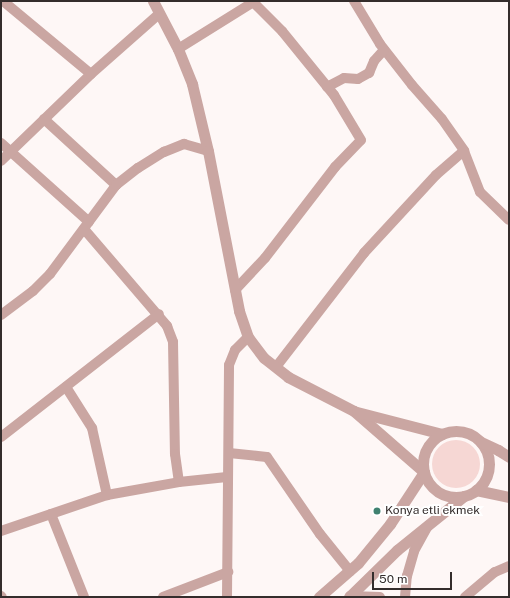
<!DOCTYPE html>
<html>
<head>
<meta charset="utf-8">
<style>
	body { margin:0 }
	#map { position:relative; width:510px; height:598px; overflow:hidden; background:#fef7f6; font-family:"Public Sans",sans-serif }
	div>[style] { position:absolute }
	.green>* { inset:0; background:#f6d7d4 }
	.round { border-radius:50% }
	.minor>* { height:10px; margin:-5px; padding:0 5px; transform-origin:5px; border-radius:5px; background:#caa6a2 }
	.tertiary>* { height:11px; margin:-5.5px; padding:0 5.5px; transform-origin:5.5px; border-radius:5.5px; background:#caa6a2 }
	.tertiary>.ring { margin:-5.5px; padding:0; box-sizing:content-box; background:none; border:11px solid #caa6a2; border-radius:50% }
	.dots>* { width:11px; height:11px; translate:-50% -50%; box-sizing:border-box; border:2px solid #fff; border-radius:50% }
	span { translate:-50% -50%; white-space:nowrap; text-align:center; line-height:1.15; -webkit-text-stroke:4px #fff; paint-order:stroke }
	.poi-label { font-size:12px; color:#342d2c }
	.left { translate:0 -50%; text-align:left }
	.frame { position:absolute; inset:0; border:2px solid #342d2c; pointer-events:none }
	.scale { position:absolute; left:372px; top:572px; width:80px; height:18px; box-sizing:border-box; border:2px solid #342d2c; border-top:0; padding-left:5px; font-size:12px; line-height:14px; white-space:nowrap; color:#342d2c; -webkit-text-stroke:3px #fff; paint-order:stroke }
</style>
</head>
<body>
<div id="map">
	<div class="green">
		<div class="round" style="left:432px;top:440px;width:48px;height:48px"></div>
	</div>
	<div class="minor">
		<div style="left:3px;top:1px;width:114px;rotate:39.7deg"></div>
		<div style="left:354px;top:1px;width:50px;rotate:58.8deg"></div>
		<div style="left:380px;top:44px;width:52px;rotate:52deg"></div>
		<div style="left:412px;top:85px;width:45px;rotate:48.6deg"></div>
		<div style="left:442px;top:119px;width:39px;rotate:55deg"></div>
		<div style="left:464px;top:151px;width:44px;rotate:68.7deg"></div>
		<div style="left:480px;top:192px;width:40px;rotate:44deg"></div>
		<div style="left:178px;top:49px;width:91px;rotate:-31.9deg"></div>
		<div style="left:327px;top:87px;width:19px;rotate:-28deg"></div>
		<div style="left:344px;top:78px;width:14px;rotate:4deg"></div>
		<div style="left:358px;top:79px;width:13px;rotate:-29deg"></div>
		<div style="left:369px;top:73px;width:13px;rotate:-67deg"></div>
		<div style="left:374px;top:61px;width:15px;rotate:-48deg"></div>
		<div style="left:44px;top:119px;width:98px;rotate:42.5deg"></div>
		<div style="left:1px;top:143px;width:118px;rotate:41.9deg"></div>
		<div style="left:1px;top:161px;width:125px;rotate:-44deg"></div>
		<div style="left:91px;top:74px;width:91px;rotate:-41.4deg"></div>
		<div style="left:84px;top:229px;width:128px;rotate:49.4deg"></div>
		<div style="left:167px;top:326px;width:17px;rotate:69deg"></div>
		<div style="left:173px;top:342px;width:112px;rotate:89deg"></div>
		<div style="left:175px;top:454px;width:28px;rotate:82deg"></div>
		<div style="left:235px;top:290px;width:44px;rotate:-46.8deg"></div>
		<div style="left:265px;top:258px;width:115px;rotate:-52.4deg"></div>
		<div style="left:335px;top:167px;width:37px;rotate:-46deg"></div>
		<div style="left:361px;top:140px;width:52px;rotate:-121deg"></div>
		<div style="left:334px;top:95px;width:82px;rotate:-129.1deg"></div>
		<div style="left:282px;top:31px;width:41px;rotate:-135deg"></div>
		<div style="left:1px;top:315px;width:40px;rotate:-37deg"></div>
		<div style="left:33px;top:291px;width:24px;rotate:-45deg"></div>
		<div style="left:50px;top:274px;width:111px;rotate:-53.4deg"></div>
		<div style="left:116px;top:185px;width:28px;rotate:-38deg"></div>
		<div style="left:138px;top:168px;width:31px;rotate:-32deg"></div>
		<div style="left:164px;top:152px;width:22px;rotate:-22deg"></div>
		<div style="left:184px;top:144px;width:25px;rotate:16deg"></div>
		<div style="left:276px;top:367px;width:144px;rotate:-52.3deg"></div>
		<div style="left:364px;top:253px;width:106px;rotate:-47.3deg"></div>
		<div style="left:436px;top:175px;width:37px;rotate:-41deg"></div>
		<div style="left:66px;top:387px;width:49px;rotate:57.6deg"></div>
		<div style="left:92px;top:428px;width:69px;rotate:77.4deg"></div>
		<div style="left:1px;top:437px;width:200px;rotate:-37.9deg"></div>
		<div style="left:229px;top:453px;width:38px;rotate:6deg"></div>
		<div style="left:267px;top:457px;width:93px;rotate:55.5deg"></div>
		<div style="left:320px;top:534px;width:48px;rotate:51deg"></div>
		<div style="left:51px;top:514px;width:89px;rotate:68.3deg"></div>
		<div style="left:1px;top:531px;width:112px;rotate:-18.8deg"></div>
		<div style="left:107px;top:495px;width:73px;rotate:-10.2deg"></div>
		<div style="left:179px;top:482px;width:48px;rotate:-5.9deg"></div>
		<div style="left:1px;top:596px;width:1px;rotate:45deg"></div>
		<div style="left:350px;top:596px;width:30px;rotate:2deg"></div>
		<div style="left:163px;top:597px;width:70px;rotate:-21deg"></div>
		<div style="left:227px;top:597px;width:232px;rotate:-89.5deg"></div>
		<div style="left:229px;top:365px;width:16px;rotate:-68deg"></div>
		<div style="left:235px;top:350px;width:18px;rotate:-45deg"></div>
		<div style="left:405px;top:597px;width:21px;rotate:-85deg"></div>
		<div style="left:407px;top:576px;width:26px;rotate:-74deg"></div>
		<div style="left:414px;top:551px;width:29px;rotate:-61deg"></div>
		<div style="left:465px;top:597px;width:39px;rotate:-40deg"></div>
		<div style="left:495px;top:572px;width:15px;rotate:-23deg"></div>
	</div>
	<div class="tertiary">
		<div style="left:153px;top:1px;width:54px;rotate:62.5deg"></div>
		<div style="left:178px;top:49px;width:38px;rotate:68deg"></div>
		<div style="left:192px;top:84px;width:69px;rotate:76.6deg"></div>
		<div style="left:208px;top:151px;width:163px;rotate:79deg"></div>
		<div style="left:239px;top:311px;width:28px;rotate:71deg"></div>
		<div style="left:248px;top:337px;width:26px;rotate:53deg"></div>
		<div style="left:264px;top:358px;width:31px;rotate:38deg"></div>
		<div style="left:288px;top:377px;width:74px;rotate:27.3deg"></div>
		<div style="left:354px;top:411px;width:93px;rotate:41.1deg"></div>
		<div style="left:424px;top:472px;width:62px;rotate:123.2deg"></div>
		<div style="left:390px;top:524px;width:50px;rotate:129.4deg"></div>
		<div style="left:358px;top:563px;width:52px;rotate:138.9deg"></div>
		<div style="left:357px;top:412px;width:88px;rotate:14.5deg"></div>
		<div class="ring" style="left:423px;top:431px;width:55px;height:55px"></div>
		<div style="left:481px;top:442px;width:19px;rotate:25deg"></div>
		<div style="left:498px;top:450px;width:13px;rotate:32deg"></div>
		<div style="left:476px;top:490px;width:34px;rotate:12deg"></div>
		<div style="left:349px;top:597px;width:67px;rotate:-44.4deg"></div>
		<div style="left:397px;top:550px;width:86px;rotate:-38.9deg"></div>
	</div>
	<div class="dots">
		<div style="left:377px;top:511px;background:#408170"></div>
	</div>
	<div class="poi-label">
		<span class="left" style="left:385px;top:511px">Konya etli ekmek</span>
	</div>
	<div class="frame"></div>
	<div class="scale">50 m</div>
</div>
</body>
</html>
